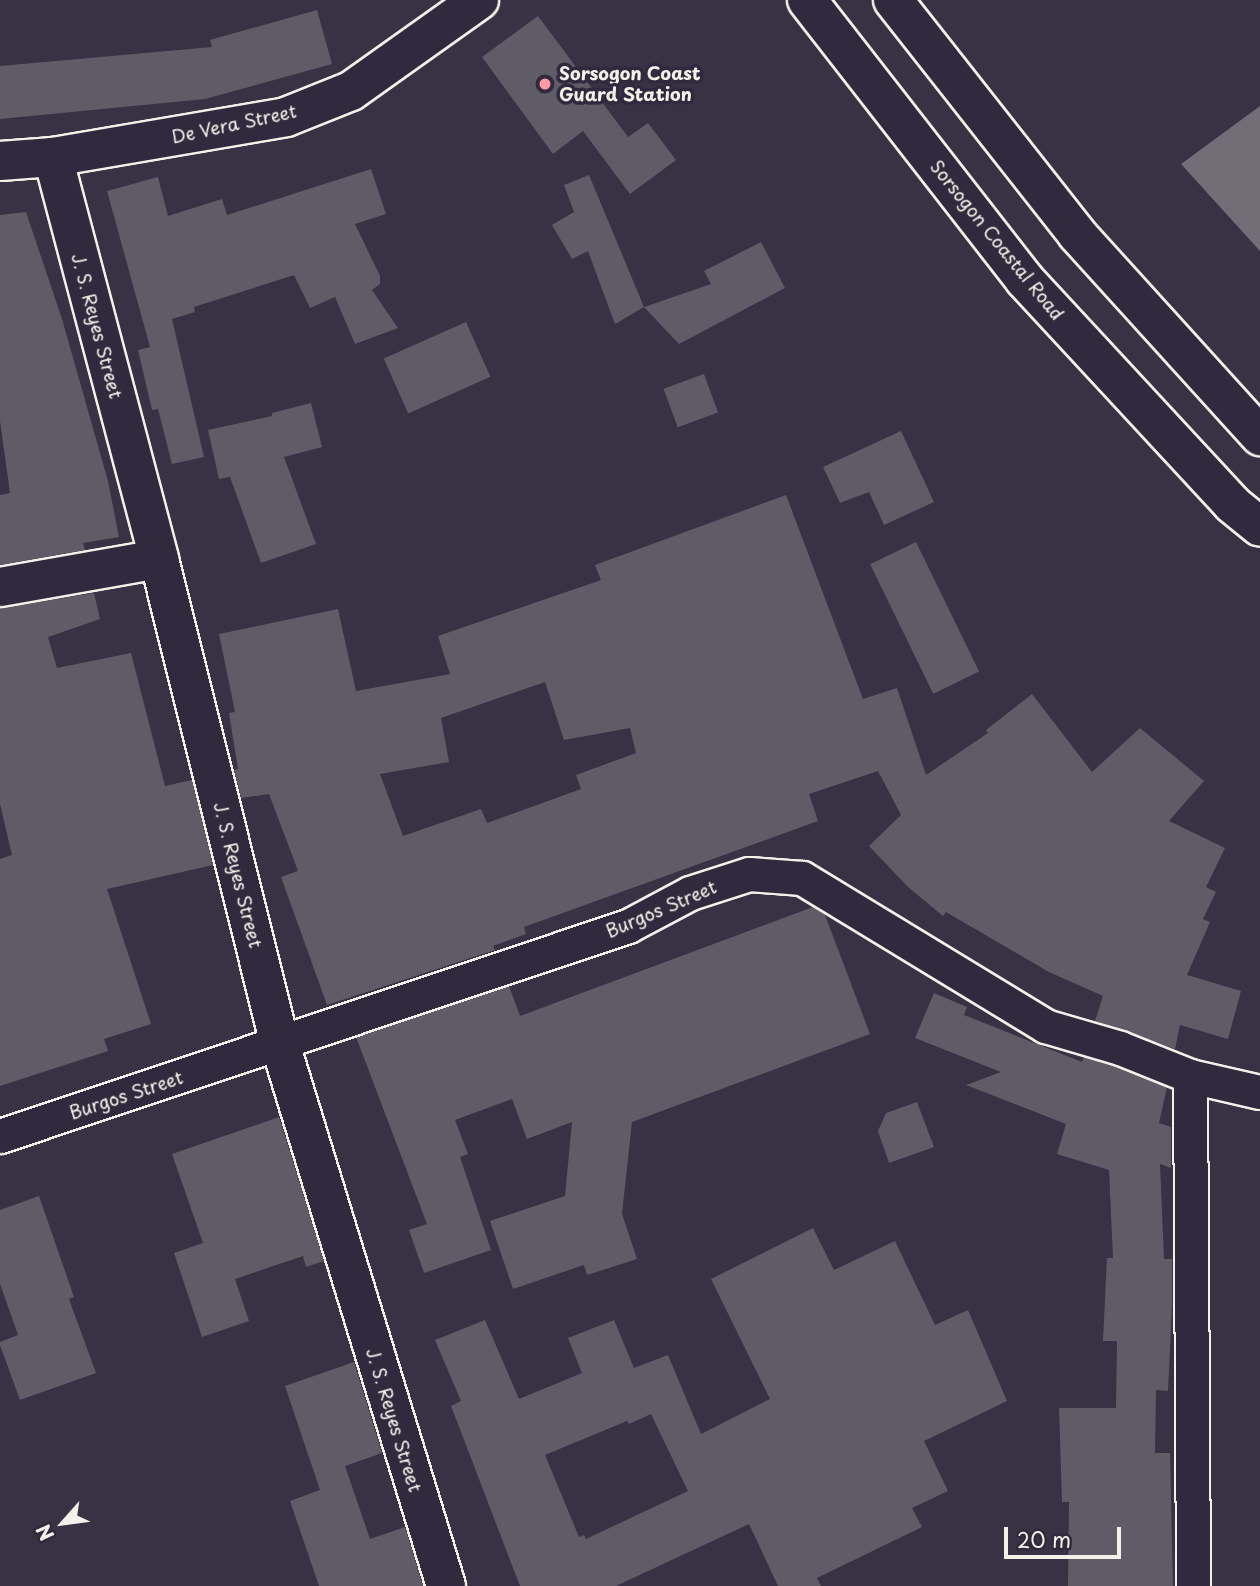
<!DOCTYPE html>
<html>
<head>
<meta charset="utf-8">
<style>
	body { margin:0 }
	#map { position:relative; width:1260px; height:1586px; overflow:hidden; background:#373244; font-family:"Playpen Sans",sans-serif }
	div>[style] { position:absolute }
	.water>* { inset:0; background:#726e77 }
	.building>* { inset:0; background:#5f5c67; transform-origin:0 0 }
	.roads { filter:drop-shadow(2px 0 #f4f1e8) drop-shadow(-2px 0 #f4f1e8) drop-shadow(0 2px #f4f1e8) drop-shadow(0 -2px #f4f1e8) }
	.street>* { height:33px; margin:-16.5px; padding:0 16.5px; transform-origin:16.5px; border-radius:16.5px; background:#2f2a3d }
	.secondary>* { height:38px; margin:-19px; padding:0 19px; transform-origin:19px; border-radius:19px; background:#2f2a3d }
	.highway>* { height:38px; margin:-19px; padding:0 19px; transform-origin:19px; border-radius:19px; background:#2f2a3d }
	.dots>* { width:19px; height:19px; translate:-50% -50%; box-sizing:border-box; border:4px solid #2f2a3d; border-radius:50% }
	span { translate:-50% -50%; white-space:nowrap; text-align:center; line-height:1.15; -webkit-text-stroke:7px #2f2a3d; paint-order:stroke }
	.poi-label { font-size:18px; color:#f4f1e8; font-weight:700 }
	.left { translate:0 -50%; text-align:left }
	.street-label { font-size:18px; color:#f4f1e8 }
	.north { position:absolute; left:28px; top:1488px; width:70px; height:70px; -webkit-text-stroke:5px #2f2a3d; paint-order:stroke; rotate:242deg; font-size:19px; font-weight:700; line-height:28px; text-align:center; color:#f4f1e8 }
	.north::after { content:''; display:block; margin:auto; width:24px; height:32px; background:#f4f1e8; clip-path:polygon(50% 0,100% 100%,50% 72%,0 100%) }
	.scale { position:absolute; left:1004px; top:1527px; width:117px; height:32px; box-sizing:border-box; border:4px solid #f4f1e8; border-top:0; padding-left:9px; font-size:21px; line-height:24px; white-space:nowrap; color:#f4f1e8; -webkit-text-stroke:5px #2f2a3d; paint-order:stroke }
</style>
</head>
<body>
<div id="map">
	<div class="water">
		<div style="clip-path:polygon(1260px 106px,1260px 251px,1181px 164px)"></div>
	</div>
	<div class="building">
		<div style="clip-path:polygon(317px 10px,332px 64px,205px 99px,0 119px,0 66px,212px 47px,210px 40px)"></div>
		<div style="clip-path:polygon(538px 16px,628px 137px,648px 123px,676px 160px,630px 194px,583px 131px,553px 154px,482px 57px)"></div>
		<div style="clip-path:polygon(371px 169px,386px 214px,355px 224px,380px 276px,380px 284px,372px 290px,398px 328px,355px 344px,335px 297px,310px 308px,294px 275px,194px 307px,195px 312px,172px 319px,204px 457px,172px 464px,158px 409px,152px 410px,138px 350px,150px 347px,107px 191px,158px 177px,168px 216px,222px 199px,227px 215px)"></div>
		<div style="clip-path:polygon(589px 175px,644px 307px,615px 324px,588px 251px,572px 259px,552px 225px,574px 212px,564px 185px)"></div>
		<div style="clip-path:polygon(26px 212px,62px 319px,108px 481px,119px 537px,83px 543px,85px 550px,0 565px,0 495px,10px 493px,0 421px,0 215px)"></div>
		<div style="clip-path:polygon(761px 242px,785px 288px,679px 344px,644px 307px,711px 284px,704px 271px)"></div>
		<div style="left:466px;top:322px;width:60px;height:90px;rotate:66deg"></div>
		<div style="left:704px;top:374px;width:41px;height:43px;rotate:70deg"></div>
		<div style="clip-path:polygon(311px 403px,322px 447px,284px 457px,316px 544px,261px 563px,230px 477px,219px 479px,208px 430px,272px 416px,272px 413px)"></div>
		<div style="clip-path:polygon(901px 431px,934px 502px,884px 525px,869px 492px,840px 503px,823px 467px)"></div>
		<div style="clip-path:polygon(evenodd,786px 495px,863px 699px,897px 688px,926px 775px,988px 733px,986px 730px,1032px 694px,1092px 772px,1140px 728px,1204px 781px,1169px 821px,1225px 848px,1206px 887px,1216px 892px,1203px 919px,1210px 922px,1187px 975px,1241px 991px,1228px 1039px,1180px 1025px,1175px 1049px,1095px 1021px,1103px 996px,1049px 972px,946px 912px,943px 916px,908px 887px,869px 846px,901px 815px,878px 771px,809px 794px,818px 821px,524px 927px,526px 934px,493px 946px,495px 950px,327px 1005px,281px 877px,298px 871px,269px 794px,241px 798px,234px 770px,238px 769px,229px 713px,235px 712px,219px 634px,338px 609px,356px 691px,450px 674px,438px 636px,601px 580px,595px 565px,786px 495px,545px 682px,564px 740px,630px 728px,636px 753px,576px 775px,581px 789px,487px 823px,481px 809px,403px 836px,380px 774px,449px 762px,441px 718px,545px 682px)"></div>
		<div style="left:916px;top:542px;width:144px;height:51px;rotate:64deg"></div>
		<div style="clip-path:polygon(94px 593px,100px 619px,48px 637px,57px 668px,131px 653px,165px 786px,192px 780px,213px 865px,107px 889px,151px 1024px,104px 1039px,108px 1051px,0 1086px,0 859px,12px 855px,0 804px,0 608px)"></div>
		<div style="clip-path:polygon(813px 907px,825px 915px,870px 1034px,632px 1122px,622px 1214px,637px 1259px,587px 1275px,584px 1265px,513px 1289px,490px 1221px,565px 1196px,572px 1122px,527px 1139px,512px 1099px,455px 1120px,468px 1154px,460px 1157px,491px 1250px,424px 1273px,409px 1230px,427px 1224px,356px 1037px,509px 986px,520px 1016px)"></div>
		<div style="clip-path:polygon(934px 993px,967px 1007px,964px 1015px,1082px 1062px,1084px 1057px,1114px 1066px,1167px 1087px,1159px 1123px,1171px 1127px,1171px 1168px,1160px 1164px,1164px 1259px,1172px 1259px,1172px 1305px,1168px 1391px,1156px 1390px,1155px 1453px,1170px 1453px,1173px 1586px,1068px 1586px,1069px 1502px,1062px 1502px,1059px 1408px,1116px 1408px,1117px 1341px,1103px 1341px,1107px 1258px,1113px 1258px,1109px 1170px,1057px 1154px,1066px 1124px,966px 1085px,1001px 1072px,915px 1038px)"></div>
		<div style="clip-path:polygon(917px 1102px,934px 1147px,889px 1163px,878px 1131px,886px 1113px)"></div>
		<div style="clip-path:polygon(279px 1117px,324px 1261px,306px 1267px,303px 1256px,235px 1279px,249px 1321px,202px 1337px,174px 1253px,203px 1243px,172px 1154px)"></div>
		<div style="clip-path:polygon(39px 1196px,74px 1297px,69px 1299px,96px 1373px,20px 1400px,0 1345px,0 1342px,18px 1335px,0 1284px,0 1210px)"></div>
		<div style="clip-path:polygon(evenodd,813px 1228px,834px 1270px,895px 1241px,935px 1325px,968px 1310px,1007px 1401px,924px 1441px,948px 1491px,912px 1508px,922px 1527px,817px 1578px,821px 1586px,778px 1586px,749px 1524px,616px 1586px,520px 1586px,451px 1406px,461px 1401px,435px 1340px,485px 1320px,519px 1399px,582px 1373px,568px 1338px,614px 1320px,634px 1368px,668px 1355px,701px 1434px,770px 1399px,711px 1279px,813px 1228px,651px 1414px,688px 1491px,586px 1539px,584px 1535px,579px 1537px,545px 1455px,627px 1421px,629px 1424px,651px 1414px)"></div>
		<div style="clip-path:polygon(354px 1362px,382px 1453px,345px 1466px,370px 1539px,405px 1527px,423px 1586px,319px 1586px,290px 1501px,320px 1490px,285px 1386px)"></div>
	</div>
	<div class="roads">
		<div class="street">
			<div style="left:1190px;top:1076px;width:510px;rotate:89.66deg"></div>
			<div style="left:0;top:1136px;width:662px;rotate:-18.49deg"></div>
			<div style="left:628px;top:926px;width:70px;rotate:-28deg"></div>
			<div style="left:690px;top:893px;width:62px;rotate:-17.9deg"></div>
			<div style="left:749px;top:874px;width:53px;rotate:4.3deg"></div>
			<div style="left:802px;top:878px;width:285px;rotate:31.3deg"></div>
			<div style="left:1045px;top:1026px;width:78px;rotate:16.3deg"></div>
			<div style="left:1120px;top:1048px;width:75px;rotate:21.8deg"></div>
			<div style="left:1190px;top:1076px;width:72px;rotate:12.9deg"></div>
		</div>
		<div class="secondary">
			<div style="left:53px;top:157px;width:416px;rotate:75.2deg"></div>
			<div style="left:159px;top:559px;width:500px;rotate:76deg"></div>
			<div style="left:280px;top:1044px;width:567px;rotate:72.97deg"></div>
			<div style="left:0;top:161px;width:53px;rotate:-4.3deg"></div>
			<div style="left:53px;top:157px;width:236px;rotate:-9.7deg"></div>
			<div style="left:286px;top:117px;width:70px;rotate:-21.8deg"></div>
			<div style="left:351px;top:91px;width:157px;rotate:-35.4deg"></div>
			<div style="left:0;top:587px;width:161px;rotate:-10deg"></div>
		</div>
		<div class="highway">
			<div style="left:807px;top:0;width:353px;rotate:52.1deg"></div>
			<div style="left:1024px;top:279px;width:306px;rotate:47.2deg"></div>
			<div style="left:1232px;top:504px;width:36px;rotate:39deg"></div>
			<div style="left:893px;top:0;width:298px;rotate:51.8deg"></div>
			<div style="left:1077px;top:234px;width:273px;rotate:47.8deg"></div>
		</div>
	</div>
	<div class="dots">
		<div style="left:545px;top:84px;background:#ff9aa2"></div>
	</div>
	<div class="poi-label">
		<span class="left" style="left:559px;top:84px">Sorsogon Coast<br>Guard Station</span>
	</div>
	<div class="street-label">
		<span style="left:234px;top:124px;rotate:-12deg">De Vera Street</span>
		<span style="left:997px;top:240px;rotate:51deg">Sorsogon Coastal Road</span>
		<span style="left:97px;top:326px;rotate:75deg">J. S. Reyes Street</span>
		<span style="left:238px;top:875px;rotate:76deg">J. S. Reyes Street</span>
		<span style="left:661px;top:909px;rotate:-23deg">Burgos Street</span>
		<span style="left:126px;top:1095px;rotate:-18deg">Burgos Street</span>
		<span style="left:394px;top:1420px;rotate:73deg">J. S. Reyes Street</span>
	</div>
	<div class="north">N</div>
	<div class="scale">20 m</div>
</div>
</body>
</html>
